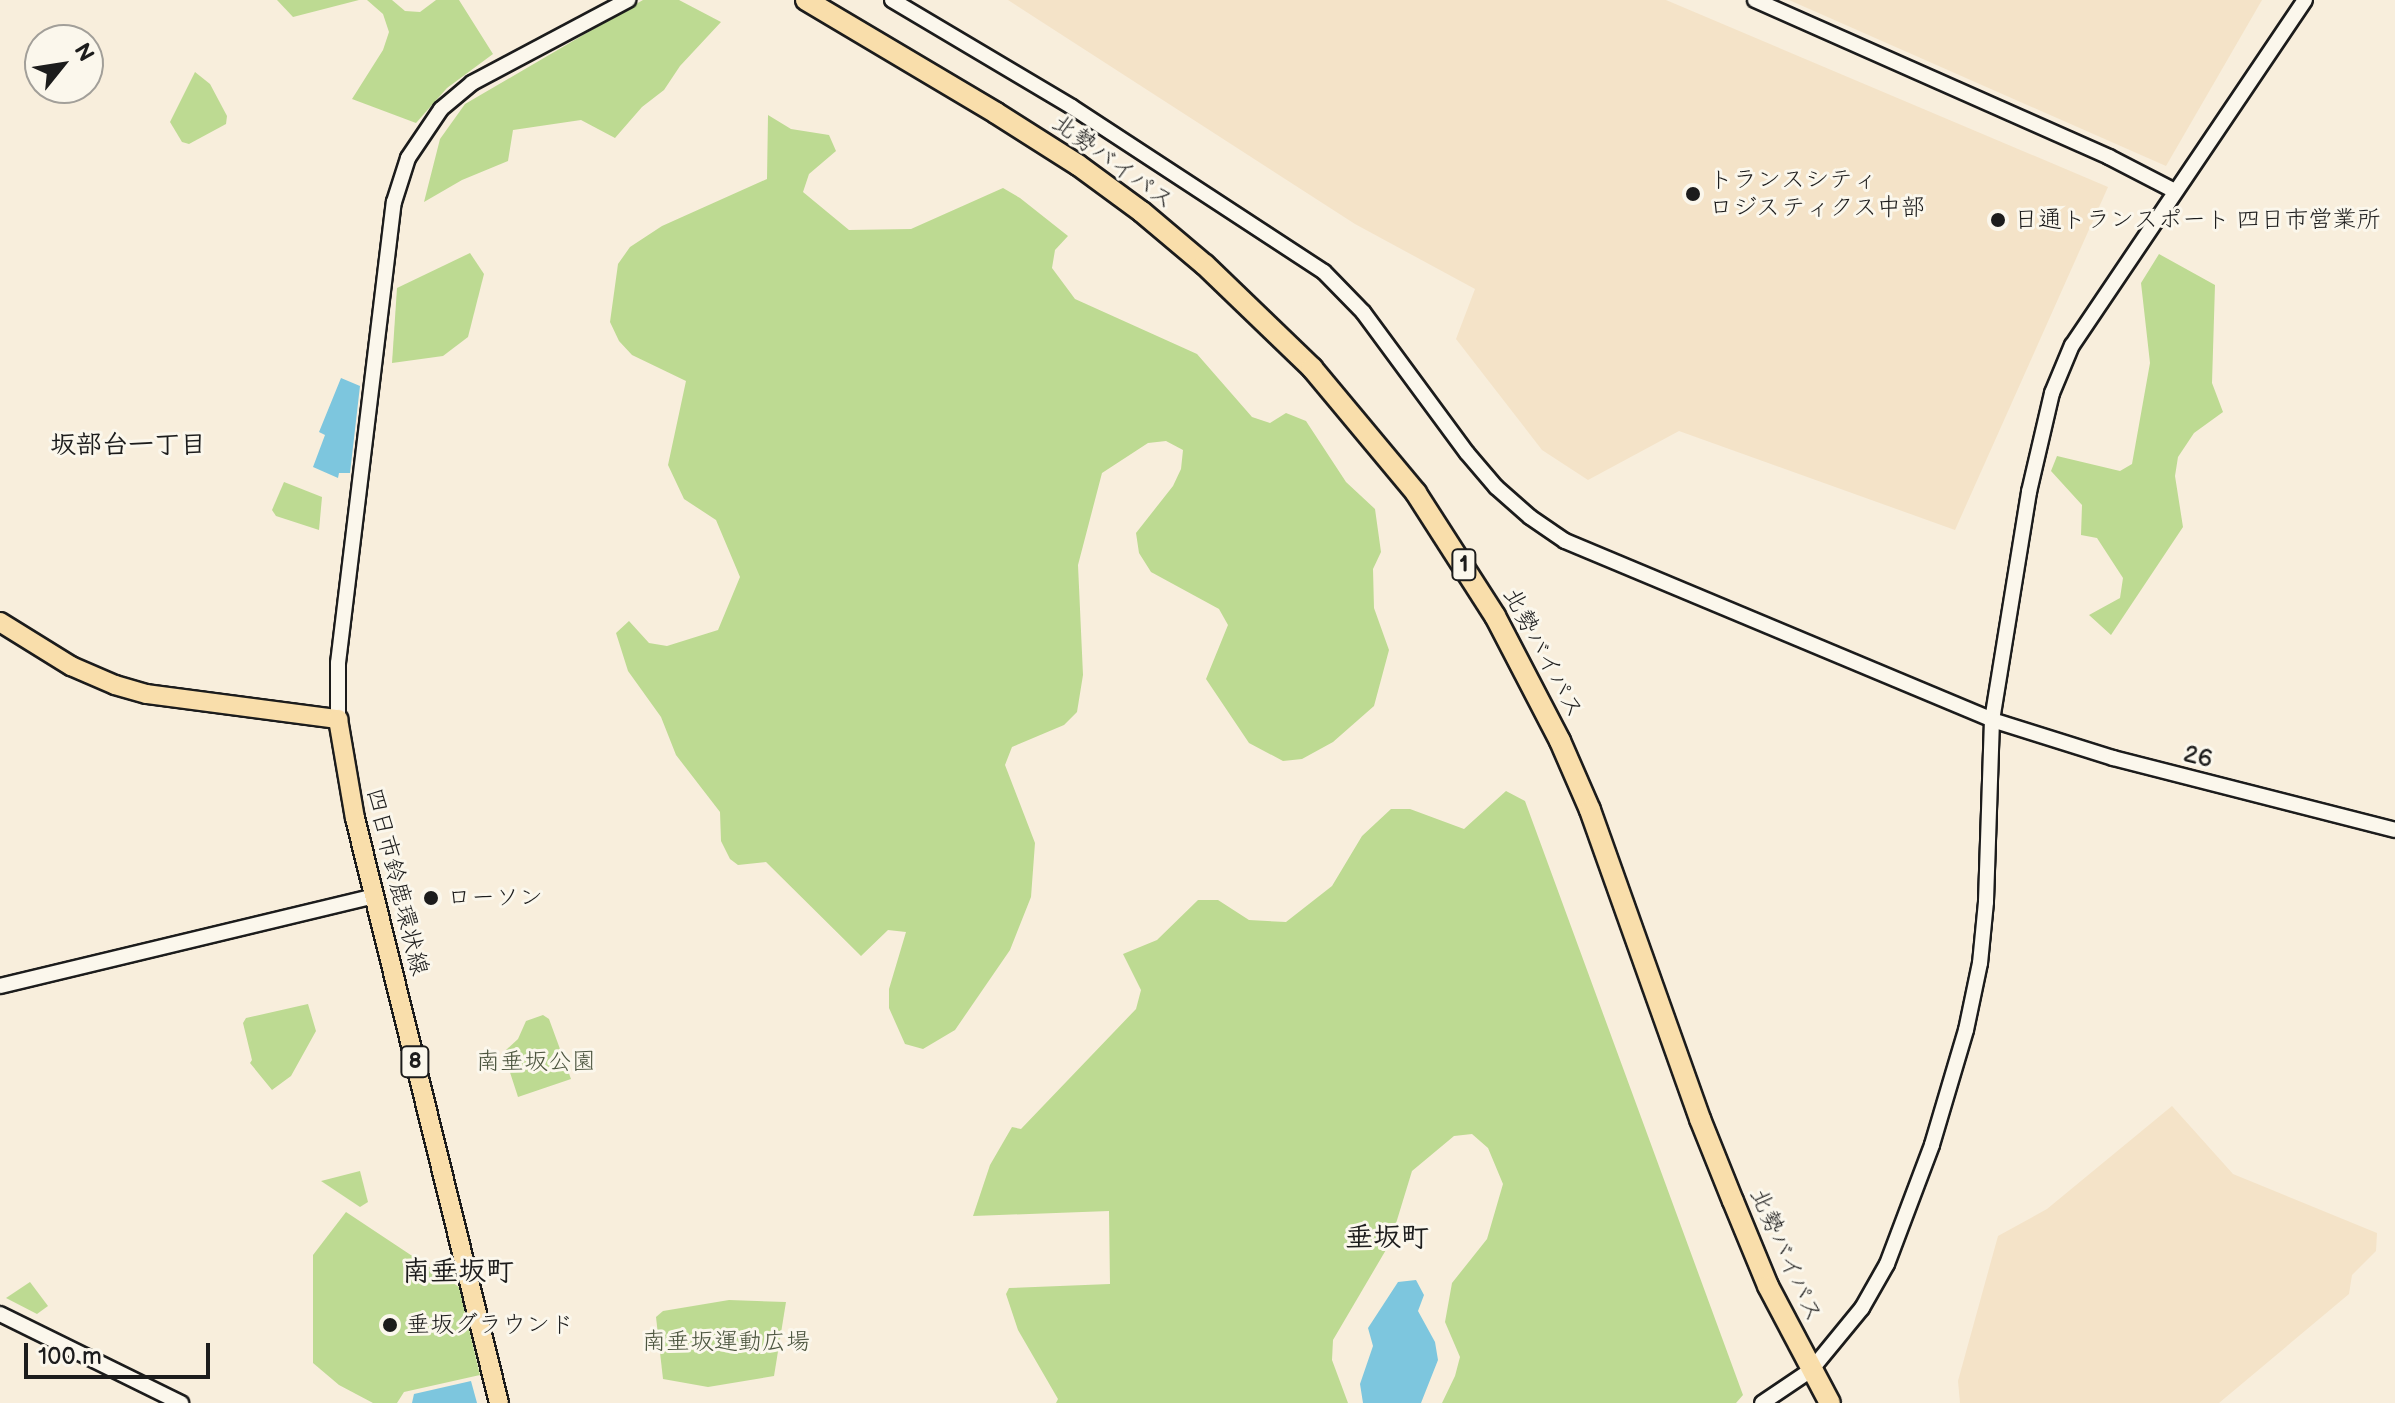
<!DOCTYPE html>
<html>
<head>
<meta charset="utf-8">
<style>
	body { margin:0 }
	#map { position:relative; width:2395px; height:1403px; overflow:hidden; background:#f8eedc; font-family:"Balsamiq Sans","Klee One",sans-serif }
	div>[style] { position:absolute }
	.built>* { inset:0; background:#f4e3c8 }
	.green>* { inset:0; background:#bdda92 }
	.water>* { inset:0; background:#7dc6de }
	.roads { filter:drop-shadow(2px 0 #1c1c1c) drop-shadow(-2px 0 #1c1c1c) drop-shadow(0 2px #1c1c1c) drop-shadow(0 -2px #1c1c1c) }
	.minor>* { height:14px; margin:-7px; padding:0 7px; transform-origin:7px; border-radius:7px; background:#fbf7ec }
	.major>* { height:18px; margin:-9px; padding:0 9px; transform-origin:9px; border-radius:9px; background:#f9deab }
	.highway>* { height:20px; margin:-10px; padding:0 10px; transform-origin:10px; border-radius:10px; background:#f9deab }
	.dots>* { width:22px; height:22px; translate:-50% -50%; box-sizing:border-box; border:4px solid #fbf7ec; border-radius:50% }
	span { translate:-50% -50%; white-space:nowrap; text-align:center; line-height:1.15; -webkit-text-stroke:6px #fbf7ec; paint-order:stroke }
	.shield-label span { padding:2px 6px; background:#fbf7ec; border:2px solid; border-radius:6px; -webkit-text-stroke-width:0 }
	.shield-label { font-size:22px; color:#1c1c1c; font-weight:700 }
	.street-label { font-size:24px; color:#1c1c1c }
	.poi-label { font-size:24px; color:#1c1c1c }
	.left { translate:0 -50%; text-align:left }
	.park-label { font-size:24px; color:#4c553f }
	.neighbourhood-label { font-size:26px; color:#1c1c1c; font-weight:700 }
	.quarter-label { font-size:28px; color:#1c1c1c; font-weight:700 }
	.north { position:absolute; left:24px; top:24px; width:80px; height:80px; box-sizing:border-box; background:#fbf7ec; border:2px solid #a29f99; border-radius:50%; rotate:60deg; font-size:22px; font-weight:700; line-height:32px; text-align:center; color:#1c1c1c }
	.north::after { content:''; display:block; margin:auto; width:28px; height:36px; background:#1c1c1c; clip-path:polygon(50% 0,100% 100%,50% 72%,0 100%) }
	.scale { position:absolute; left:24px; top:1343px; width:186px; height:36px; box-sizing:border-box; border:4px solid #1c1c1c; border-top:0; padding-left:10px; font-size:24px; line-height:28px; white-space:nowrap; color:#1c1c1c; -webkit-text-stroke:6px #fbf7ec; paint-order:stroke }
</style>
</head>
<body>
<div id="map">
	<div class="built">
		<div style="clip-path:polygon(1008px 0,1666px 0,2108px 187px,1955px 530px,1679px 431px,1588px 480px,1542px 450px,1456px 339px,1475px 289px,1355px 224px)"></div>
		<div style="clip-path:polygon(1789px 0,2262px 0,2166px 166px)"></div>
		<div style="clip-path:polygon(2172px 1106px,2233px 1174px,2377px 1233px,2376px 1251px,2352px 1275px,2349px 1294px,2219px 1403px,1960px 1403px,1958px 1381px,1998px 1236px,2047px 1209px)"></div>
	</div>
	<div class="green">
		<div style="clip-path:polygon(277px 0,359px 0,293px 17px)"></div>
		<div style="clip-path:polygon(367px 0,392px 0,405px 11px,420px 12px,436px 0,459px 0,493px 54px,447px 88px,416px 123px,352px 99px,383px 50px,389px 32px,383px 14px)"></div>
		<div style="clip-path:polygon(643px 0,679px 0,721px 22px,680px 66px,664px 90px,642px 107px,615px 138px,581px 120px,513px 130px,508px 161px,462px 180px,424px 202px,440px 139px,465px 104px)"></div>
		<div style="clip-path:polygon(195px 72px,210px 84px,227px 116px,226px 124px,189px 144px,182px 142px,170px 122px)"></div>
		<div style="clip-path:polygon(768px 115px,791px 129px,829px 135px,836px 151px,809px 174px,803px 192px,849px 230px,911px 229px,1003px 188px,1020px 198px,1068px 236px,1055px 250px,1052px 268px,1075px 299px,1197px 354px,1252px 417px,1270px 423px,1286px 413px,1306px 421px,1346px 482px,1375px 509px,1381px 552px,1373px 569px,1374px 608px,1389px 650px,1374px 706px,1333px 742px,1302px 759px,1283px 761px,1249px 743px,1206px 679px,1228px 625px,1219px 609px,1151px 572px,1139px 553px,1136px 533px,1173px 486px,1181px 469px,1183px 450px,1166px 441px,1148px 443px,1102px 473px,1078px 565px,1083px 675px,1077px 712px,1064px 725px,1012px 747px,1005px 765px,1035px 843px,1031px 897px,1010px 950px,955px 1030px,923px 1049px,905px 1044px,889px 1008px,889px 989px,906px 932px,888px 930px,861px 956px,766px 862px,738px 865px,730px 859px,721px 841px,720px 812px,676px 755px,661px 717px,628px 671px,616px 633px,629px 621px,649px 643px,667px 646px,718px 630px,740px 577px,716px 520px,684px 499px,668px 465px,686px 381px,632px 355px,619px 341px,610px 322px,618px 264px,630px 247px,662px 226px,767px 179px)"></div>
		<div style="clip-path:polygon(470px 253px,484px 274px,468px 337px,443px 356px,392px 363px,397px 288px)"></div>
		<div style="clip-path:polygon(2159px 254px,2215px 285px,2212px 383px,2223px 412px,2194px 433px,2178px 457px,2175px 476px,2183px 527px,2111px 635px,2089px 615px,2120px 598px,2123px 578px,2097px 538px,2081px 535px,2082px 505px,2051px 471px,2057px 456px,2120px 471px,2132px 464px,2150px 363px,2141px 283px)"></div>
		<div style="clip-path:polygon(284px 482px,322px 497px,319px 530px,276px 516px,272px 510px)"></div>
		<div style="clip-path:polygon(1506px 791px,1525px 801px,1743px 1395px,1736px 1403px,1442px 1403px,1455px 1376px,1460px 1357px,1445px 1322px,1452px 1283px,1487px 1239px,1503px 1184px,1488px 1148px,1472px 1134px,1454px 1136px,1412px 1171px,1390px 1243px,1333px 1340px,1332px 1360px,1348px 1403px,1056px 1403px,1058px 1399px,1018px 1330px,1006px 1294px,1009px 1288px,1110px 1284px,1109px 1211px,973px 1216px,990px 1165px,1012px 1127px,1021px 1129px,1136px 1009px,1141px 990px,1123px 954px,1157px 940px,1198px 900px,1218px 900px,1249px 920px,1286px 922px,1332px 886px,1362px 836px,1391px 809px,1410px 809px,1464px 829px)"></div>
		<div style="clip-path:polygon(308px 1004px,316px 1031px,291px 1076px,272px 1090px,250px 1063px,252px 1060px,243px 1023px,246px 1018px)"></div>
		<div style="clip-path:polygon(543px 1015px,549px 1019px,571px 1079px,518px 1097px,505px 1057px,506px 1050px,518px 1039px,526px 1021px)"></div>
		<div style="clip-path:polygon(360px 1171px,368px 1202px,360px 1207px,321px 1181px)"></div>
		<div style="clip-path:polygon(346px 1212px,459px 1287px,480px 1375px,404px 1392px,397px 1403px,373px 1403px,339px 1385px,313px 1363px,313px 1255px)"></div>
		<div style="clip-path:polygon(30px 1282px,48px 1306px,37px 1314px,6px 1298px)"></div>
		<div style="clip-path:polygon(729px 1300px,786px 1302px,774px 1376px,708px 1387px,663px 1379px,656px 1317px,663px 1311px)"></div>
	</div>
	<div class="water">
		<div style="clip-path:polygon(341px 378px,360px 386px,350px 473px,339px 473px,338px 478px,313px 467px,325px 435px,319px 432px)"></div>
		<div style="clip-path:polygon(1416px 1280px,1424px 1295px,1418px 1311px,1435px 1342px,1438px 1360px,1421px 1403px,1363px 1403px,1360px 1384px,1373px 1346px,1368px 1328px,1398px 1282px)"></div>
		<div style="clip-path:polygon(471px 1381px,477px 1403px,412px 1403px,414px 1394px)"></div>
	</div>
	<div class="roads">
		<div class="minor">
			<div style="left:892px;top:0;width:209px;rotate:30.7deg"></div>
			<div style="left:1072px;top:107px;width:301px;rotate:33.2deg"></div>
			<div style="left:1324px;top:272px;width:56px;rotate:45.7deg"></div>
			<div style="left:1363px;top:312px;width:175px;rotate:53.6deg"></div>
			<div style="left:1467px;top:453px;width:45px;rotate:49.5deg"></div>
			<div style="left:1496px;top:487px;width:45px;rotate:41.4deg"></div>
			<div style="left:1530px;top:517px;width:42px;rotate:34.4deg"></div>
			<div style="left:1565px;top:541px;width:463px;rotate:22.7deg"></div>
			<div style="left:1992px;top:720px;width:182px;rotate:91.9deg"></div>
			<div style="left:1986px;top:902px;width:61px;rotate:95.6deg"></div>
			<div style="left:1980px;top:963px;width:68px;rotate:101.8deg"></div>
			<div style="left:1966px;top:1030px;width:120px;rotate:106.5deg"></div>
			<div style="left:1932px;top:1145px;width:127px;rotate:110.7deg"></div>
			<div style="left:1887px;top:1264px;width:51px;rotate:119.6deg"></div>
			<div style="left:1862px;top:1308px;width:80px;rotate:129.4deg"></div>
			<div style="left:1811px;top:1370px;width:59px;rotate:146deg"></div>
			<div style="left:1755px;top:0;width:387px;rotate:23.9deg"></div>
			<div style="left:2109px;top:157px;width:74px;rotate:27.3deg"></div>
			<div style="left:2305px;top:0;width:416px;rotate:124deg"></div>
			<div style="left:2072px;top:345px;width:52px;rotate:112.6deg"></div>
			<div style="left:2052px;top:393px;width:102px;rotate:103.1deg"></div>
			<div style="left:2029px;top:492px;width:231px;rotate:99.2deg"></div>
			<div style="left:1992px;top:720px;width:127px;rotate:17.4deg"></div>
			<div style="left:2113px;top:758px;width:291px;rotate:14.3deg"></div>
			<div style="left:338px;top:719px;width:56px;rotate:-90deg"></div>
			<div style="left:338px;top:663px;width:464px;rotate:-83.1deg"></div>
			<div style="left:394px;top:202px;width:46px;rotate:-72.3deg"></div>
			<div style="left:408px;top:158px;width:59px;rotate:-56deg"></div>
			<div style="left:441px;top:109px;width:40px;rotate:-40deg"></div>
			<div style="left:472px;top:83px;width:177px;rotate:-28deg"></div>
			<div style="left:0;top:986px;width:386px;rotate:-13.5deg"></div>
			<div style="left:0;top:1314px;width:202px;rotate:26.2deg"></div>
		</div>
		<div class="major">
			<div style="left:0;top:622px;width:84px;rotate:31.8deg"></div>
			<div style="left:71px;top:666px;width:48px;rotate:23.4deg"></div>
			<div style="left:115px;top:685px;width:33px;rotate:16deg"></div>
			<div style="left:147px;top:694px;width:193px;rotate:7.5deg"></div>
			<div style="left:338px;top:719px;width:100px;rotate:80.3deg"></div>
			<div style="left:355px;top:818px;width:602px;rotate:76.17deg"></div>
		</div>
		<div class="highway">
			<div style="left:806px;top:0;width:221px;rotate:30.7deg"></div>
			<div style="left:996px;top:113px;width:97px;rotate:32.4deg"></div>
			<div style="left:1078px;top:165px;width:79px;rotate:36.3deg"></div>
			<div style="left:1142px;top:212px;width:82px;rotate:40.1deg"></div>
			<div style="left:1205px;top:265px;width:149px;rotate:43.9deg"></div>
			<div style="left:1312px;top:368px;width:163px;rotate:50.2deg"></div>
			<div style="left:1416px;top:493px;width:146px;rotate:57.3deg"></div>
			<div style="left:1495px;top:616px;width:141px;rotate:62.5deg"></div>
			<div style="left:1560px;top:741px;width:75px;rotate:66.5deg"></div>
			<div style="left:1590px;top:810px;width:328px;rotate:70.4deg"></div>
			<div style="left:1700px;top:1119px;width:88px;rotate:68.1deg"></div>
			<div style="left:1733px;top:1201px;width:92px;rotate:67.6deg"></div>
			<div style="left:1768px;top:1286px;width:132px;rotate:62.1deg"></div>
		</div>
	</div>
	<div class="dots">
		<div style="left:1693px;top:194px;background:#1c1c1c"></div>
		<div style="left:1998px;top:220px;background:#1c1c1c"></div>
		<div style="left:431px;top:898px;background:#1c1c1c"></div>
		<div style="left:390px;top:1325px;background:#1c1c1c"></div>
	</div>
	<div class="shield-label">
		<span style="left:1464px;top:565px">1</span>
		<span style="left:415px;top:1062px">8</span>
	</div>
	<div class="street-label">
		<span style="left:1113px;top:162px;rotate:36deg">北勢バイパス</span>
		<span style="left:1543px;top:653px;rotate:62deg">北勢バイパス</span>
		<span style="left:2198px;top:757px;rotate:14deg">26</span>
		<span style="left:397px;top:882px;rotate:76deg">四日市鈴鹿環状線</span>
		<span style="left:1786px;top:1255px;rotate:66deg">北勢バイパス</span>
	</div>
	<div class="poi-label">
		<span class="left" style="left:1709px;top:194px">トランスシティ<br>ロジスティクス中部</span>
		<span class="left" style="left:2014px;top:220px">日通トランスポート 四日市営業所</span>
		<span class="left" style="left:447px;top:898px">ローソン</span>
		<span class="left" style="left:406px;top:1325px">垂坂グラウンド</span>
	</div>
	<div class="park-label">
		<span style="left:536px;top:1062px">南垂坂公園</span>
		<span style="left:726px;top:1342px">南垂坂運動広場</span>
	</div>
	<div class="neighbourhood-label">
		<span style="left:128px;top:446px">坂部台一丁目</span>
	</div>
	<div class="quarter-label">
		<span style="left:1387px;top:1238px">垂坂町</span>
		<span style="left:458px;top:1272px">南垂坂町</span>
	</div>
	<div class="north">N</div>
	<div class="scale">100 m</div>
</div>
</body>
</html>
